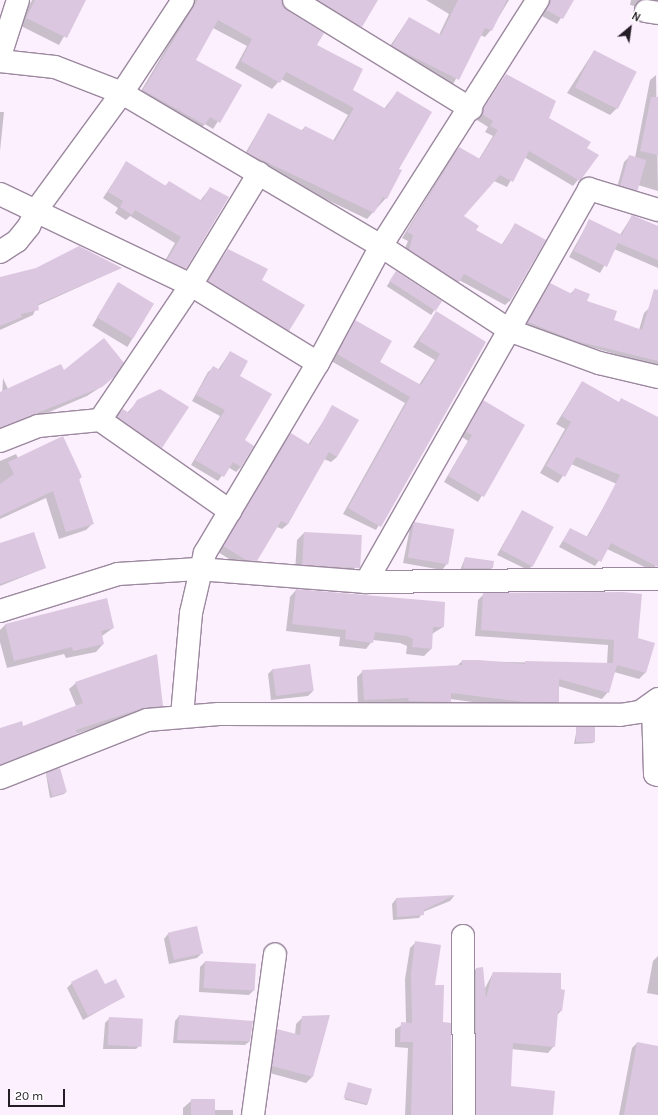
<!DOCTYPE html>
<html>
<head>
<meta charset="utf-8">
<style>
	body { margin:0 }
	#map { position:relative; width:658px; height:1115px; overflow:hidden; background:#fceffe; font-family:Karla,sans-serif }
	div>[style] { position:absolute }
	.shadow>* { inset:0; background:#0003; transform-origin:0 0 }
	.building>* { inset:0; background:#dcc7e0; transform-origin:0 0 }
	.roads { filter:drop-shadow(1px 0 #9c889f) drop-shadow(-1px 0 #9c889f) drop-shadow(0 1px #9c889f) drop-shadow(0 -1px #9c889f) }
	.minor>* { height:22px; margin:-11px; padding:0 11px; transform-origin:11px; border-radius:11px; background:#fff }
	span { translate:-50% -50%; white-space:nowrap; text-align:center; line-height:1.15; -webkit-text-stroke:3.5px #fff; paint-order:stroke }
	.north { position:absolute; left:610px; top:8px; width:40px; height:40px; -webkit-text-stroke:3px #fff; paint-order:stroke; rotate:29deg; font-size:11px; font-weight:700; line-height:16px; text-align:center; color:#251d26 }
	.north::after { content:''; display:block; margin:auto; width:14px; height:18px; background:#251d26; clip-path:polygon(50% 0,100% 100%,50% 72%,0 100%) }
	.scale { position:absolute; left:8px; top:1089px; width:57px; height:18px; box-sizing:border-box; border:2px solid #251d26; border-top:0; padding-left:5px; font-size:12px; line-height:14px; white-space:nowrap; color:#251d26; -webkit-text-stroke:3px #fff; paint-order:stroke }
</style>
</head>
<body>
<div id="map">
	<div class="shadow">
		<div style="clip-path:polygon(32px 0,85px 0,59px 45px,19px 25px)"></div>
		<div style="clip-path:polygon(195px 0,281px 0,351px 90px,384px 109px,397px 92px,397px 169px,386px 198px,367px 219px,242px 159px,268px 114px,301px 131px,305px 127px,333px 141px,348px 115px,281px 79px,272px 89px,235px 68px,247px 46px,213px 28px,195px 60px,241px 85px,213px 129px,205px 124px,198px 131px,138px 96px)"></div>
		<div style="clip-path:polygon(301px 0,377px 0,355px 33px)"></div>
		<div style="clip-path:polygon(426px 0,509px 0,491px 30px,485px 37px,480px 35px,452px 86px,386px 52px,409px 18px,439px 35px,449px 14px)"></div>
		<div style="clip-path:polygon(550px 0,573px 0,557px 24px,542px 16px)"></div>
		<div style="clip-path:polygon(631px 0,658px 0,658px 11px,630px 5px)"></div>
		<div style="clip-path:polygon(594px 51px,617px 108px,610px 115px,567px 93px)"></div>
		<div style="clip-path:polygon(506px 75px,547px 118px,597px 156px,573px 186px,524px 157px,507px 187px,494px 181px,462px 216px,475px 230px,501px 246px,515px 224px,511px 300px,505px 305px,459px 280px,453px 287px,403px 253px,408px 241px,402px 238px,454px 154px,459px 148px,479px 159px,493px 136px,485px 132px,488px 127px,477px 120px)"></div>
		<div style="clip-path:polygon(656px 75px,658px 191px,638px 185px,631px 196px,616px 191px,624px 162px,629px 157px,635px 158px,650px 80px)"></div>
		<div style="clip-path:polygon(0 112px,4px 112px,0 151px)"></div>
		<div style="clip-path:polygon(126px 163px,165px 186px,169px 182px,200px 201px,210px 188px,185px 268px,179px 274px,162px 266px,175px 243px,130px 216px,126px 220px,115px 213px,118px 208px,103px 198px)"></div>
		<div style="clip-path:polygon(632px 216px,658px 228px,658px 268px,614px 249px,600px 273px,569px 257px,589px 221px,620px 235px)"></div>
		<div style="clip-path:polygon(228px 250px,261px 280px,289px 330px,282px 337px,202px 288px)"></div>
		<div style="clip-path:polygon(121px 268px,37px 306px,33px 315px,0 330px,0 278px)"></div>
		<div style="left:396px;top:272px;width:53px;height:17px;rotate:33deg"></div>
		<div style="left:118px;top:283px;width:41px;height:50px;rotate:31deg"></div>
		<div style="clip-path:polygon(550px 284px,570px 294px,575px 289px,586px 302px,612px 321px,639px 330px,644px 313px,649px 308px,658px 311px,658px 367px,524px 327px)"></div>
		<div style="clip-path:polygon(437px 312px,485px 342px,376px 530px,343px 514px,405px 403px,331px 361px,356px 321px,378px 362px,419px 385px,435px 360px,413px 347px)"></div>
		<div style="clip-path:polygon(230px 352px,239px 376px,244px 441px,253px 446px,241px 467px,236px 472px,228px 467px,218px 481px,191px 465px,220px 416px,192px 401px,208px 372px,213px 368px,218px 370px)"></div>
		<div style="clip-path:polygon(3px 378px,8px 389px,107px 383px,87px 396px,0 433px)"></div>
		<div style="clip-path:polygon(582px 382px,618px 403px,658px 418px,658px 502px,571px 464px,558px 483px,540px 473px,565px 429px,556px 424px)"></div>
		<div style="clip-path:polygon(138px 401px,187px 407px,154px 455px,115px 417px,123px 410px,127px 413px)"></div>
		<div style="clip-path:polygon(484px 402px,524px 425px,478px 502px,444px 482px,468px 441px,462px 437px)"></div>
		<div style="clip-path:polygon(333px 406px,337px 457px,331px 462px,324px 459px,288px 524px,282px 529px,277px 527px,250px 566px,240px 566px,218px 552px,285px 440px,291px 434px,308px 445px)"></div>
		<div style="clip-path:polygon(16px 454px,18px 458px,81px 477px,79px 480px,93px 523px,86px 530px,59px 539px,46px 498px,0 519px,0 461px)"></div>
		<div style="clip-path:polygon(610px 496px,658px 521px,655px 572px,607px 549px,595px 566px,559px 547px,570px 529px,586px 538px)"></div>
		<div style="clip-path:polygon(522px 511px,533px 565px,528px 570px,497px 555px)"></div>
		<div style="clip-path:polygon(415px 523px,453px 530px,446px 565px,442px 570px,403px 563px,410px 528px)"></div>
		<div style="clip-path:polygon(304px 533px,360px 563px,352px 571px,295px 572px,297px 540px)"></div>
		<div style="clip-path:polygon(0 544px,45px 568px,0 586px)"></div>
		<div style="clip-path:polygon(465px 558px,492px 568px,487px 573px,459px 573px)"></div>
		<div style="clip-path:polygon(296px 590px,443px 627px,432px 634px,431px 649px,424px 656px,406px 654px,407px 646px,400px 643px,373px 640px,366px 649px,339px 646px,340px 637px,286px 631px,290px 597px)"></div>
		<div style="clip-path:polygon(484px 594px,654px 644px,645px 673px,639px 679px,614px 672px,608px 692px,602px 699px,558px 686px,558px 702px,552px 708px,517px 708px,450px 699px,443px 708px,358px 706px,357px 677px,363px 671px,457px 666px,462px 661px,607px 664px,608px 645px,475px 636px,478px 600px)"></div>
		<div style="clip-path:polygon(106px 599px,113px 628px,102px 636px,103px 644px,96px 652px,66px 658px,64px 654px,7px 668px,0 642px,0 630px,5px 625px)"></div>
		<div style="clip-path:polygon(273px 669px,313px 691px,308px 696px,271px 700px,268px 674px)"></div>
		<div style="clip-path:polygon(76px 683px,162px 706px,156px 712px,135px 714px,76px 734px,70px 740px,0 769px,0 729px,23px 727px,76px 706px,69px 689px)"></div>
		<div style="clip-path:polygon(577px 728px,594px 743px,574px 744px)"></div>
		<div style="clip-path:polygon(46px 774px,66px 792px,64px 794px,50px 798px)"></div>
		<div style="clip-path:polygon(454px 896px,450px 901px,423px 912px,419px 918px,393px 920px,392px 904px,396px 899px)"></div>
		<div style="clip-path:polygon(168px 934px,202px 953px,197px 958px,169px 964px,164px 939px)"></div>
		<div style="clip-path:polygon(416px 942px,434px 986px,442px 1023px,451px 1115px,405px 1115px,408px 1048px,395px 1047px,395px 1029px,406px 1023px,405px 979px,410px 948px)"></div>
		<div style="clip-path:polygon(658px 956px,658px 995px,647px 993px,653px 961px)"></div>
		<div style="clip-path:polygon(205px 962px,254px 990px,249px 995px,199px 992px,200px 967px)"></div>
		<div style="clip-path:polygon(476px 969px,484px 990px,493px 973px,561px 1011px,557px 1015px,554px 1046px,548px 1053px,511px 1049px,510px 1087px,552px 1115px,471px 1115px,470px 975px)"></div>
		<div style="clip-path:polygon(72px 983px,122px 998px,83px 1020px,67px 988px)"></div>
		<div style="clip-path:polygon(179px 1016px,250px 1041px,245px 1045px,173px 1043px,175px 1021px)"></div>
		<div style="clip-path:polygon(303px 1017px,312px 1077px,306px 1083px,266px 1072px,271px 1037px,278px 1030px,295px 1035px,296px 1024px)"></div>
		<div style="clip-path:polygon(110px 1018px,141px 1044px,136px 1049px,103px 1049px,105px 1023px)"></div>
		<div style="clip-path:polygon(637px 1043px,658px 1047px,658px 1115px,619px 1115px,632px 1048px)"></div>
		<div style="left:349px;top:1083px;width:23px;height:17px;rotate:15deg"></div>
		<div style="clip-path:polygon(191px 1101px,214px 1110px,233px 1110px,233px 1115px,183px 1115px,183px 1108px)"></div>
	</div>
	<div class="building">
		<div style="clip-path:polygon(35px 0,86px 0,67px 38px,26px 18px)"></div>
		<div style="clip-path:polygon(198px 0,282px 0,287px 10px,324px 33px,317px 45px,363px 69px,353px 90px,386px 109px,397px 91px,432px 112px,399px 169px,402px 170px,387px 199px,383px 197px,374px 213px,247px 153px,268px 113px,303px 131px,305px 126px,335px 141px,354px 108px,286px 72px,280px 83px,241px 61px,252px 39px,218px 20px,196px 60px,242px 85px,220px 123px,210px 117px,205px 125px,143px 90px)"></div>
		<div style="clip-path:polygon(318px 0,378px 0,362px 27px)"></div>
		<div style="clip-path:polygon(458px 0,507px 0,492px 31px,485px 28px,459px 80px,392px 46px,409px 17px,441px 35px)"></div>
		<div style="clip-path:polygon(550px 0,574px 0,563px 19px,546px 10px)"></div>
		<div style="left:594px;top:50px;width:48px;height:42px;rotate:27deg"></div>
		<div style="clip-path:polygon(506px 74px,556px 101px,549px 118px,591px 142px,587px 148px,599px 155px,580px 181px,529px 151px,513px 182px,500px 175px,464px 216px,479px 226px,476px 230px,503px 245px,515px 223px,546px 240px,511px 300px,464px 274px,459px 282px,409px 250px,413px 235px,407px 232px,459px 147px,480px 159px,498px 130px,490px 126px,493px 121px,482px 114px,483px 109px)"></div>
		<div style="clip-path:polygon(651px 97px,658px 97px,658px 155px,640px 151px)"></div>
		<div style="left:629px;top:155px;width:18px;height:32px;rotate:16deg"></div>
		<div style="clip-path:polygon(126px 161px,166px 186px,169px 181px,202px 201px,210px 187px,229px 197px,186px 269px,167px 260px,181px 237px,135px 210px,132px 215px,120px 207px,123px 201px,108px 192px)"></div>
		<div style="clip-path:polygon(632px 215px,658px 226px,658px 260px,618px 243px,607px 267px,574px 251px,589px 219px,622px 235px)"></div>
		<div style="clip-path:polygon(79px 246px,122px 268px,38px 304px,39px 310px,21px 314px,22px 317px,0 326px,0 277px,36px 268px)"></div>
		<div style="clip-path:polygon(228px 249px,268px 269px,262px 280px,305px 305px,289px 331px,208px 281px)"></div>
		<div style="left:396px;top:271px;width:55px;height:12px;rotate:33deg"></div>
		<div style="left:118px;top:282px;width:42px;height:41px;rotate:31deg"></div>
		<div style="clip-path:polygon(550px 283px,572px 294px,575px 288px,590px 294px,587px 301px,617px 311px,614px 320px,642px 330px,654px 289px,658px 290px,658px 361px,576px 341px,528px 322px)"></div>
		<div style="clip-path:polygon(436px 311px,486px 342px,381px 527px,348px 508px,410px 397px,337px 354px,355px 320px,392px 341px,380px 362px,421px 385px,440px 354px,419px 341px)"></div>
		<div style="clip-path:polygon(104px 338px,124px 363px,114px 377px,102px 387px,0 428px,0 392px,61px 364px,64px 370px)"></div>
		<div style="clip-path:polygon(230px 351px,248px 361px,240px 376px,272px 394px,245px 440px,254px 446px,241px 467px,233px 462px,224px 477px,195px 460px,225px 410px,196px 395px,213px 366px,220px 370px)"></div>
		<div style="clip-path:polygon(582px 381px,619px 402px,621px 398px,658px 417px,658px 567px,611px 543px,601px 562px,563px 541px,570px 528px,588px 537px,620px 475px,576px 457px,565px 477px,546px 466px,571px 422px,562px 416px)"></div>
		<div style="clip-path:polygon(160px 389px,189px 407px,162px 448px,117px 417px,123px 409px,129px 413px,137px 400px)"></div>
		<div style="clip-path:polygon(483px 400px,525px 425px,484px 497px,448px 476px,472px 435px,466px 432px)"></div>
		<div style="clip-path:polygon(332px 405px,359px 420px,337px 457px,329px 452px,288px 524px,281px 521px,257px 561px,246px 560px,223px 546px,291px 433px,310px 445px)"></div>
		<div style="clip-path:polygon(63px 436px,82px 477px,79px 479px,94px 524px,66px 532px,53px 491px,0 516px,0 484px,14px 474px,8px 462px)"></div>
		<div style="left:522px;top:510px;width:36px;height:45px;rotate:28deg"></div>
		<div style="left:414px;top:522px;width:41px;height:36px;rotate:10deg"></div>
		<div style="clip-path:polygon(34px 532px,46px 568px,0 584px,0 543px)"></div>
		<div style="left:304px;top:532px;width:58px;height:33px;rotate:3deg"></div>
		<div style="clip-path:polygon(465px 557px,494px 561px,493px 568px,463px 568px)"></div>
		<div style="clip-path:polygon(296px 589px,445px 602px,444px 627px,433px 627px,432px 649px,412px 647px,413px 639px,407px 636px,375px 632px,373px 643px,345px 639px,346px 630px,292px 624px)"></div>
		<div style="clip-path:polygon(623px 592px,642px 594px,638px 638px,655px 643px,646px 673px,617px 665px,609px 693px,559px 679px,559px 702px,524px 702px,451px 693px,451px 702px,408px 701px,409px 698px,364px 700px,362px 670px,462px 665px,462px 660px,479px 660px,525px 664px,525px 661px,613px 663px,614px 640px,481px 630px,483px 593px)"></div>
		<div style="clip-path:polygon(107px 598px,114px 628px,101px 631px,104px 644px,73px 651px,72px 647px,14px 661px,5px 624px)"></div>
		<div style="clip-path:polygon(157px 654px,163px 706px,143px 708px,76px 730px,77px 734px,0 765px,0 728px,22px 721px,23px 726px,83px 703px,75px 682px)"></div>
		<div style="left:310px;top:664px;width:27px;height:38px;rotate:82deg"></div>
		<div style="left:576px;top:727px;width:19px;height:15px"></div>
		<div style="left:60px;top:768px;width:25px;height:15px;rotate:74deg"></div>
		<div style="clip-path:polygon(455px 895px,424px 910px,424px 915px,397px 917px,396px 898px)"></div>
		<div style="left:197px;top:926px;width:28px;height:30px;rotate:77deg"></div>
		<div style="clip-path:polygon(415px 941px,441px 945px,435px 985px,444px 985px,443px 1022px,451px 1023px,452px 1115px,411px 1115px,413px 1042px,400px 1042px,401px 1022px,412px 1023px,411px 973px)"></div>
		<div style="left:205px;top:961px;width:51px;height:27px;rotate:3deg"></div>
		<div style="clip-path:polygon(483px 967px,486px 998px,493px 972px,561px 973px,561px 989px,565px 990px,562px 1011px,558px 1011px,555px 1047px,513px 1043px,511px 1086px,555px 1091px,553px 1115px,476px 1115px,476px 968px)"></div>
		<div style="clip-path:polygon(97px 969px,105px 984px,116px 979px,125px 997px,88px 1016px,71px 982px)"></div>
		<div style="clip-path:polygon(179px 1015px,253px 1021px,250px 1041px,177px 1040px)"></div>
		<div style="clip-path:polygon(330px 1015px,313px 1077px,272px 1066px,277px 1029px,300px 1035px,302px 1016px)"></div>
		<div style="left:109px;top:1017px;width:34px;height:28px;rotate:3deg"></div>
		<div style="clip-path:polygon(637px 1042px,658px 1046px,658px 1115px,624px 1115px)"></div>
		<div style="left:348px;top:1082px;width:25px;height:16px;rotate:16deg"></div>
		<div style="left:215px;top:1099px;width:16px;height:24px;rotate:90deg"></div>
	</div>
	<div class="roads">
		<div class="minor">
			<div style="left:294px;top:0;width:208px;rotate:31.6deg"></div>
			<div style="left:646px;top:11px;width:12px;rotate:9deg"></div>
			<div style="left:0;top:56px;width:59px;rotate:-72.2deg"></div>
			<div style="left:0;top:61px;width:55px;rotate:6.2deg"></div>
			<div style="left:55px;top:67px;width:72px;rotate:21.2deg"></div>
			<div style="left:122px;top:93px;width:301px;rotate:30.6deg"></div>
			<div style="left:381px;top:246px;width:155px;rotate:33.2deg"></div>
			<div style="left:511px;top:331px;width:94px;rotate:20deg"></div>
			<div style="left:599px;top:363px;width:61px;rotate:13.3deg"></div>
			<div style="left:0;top:194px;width:212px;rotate:25.5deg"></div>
			<div style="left:191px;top:285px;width:149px;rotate:31.6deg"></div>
			<div style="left:0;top:252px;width:20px;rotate:-33deg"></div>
			<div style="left:17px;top:241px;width:19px;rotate:-51deg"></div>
			<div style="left:29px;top:226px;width:19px;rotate:-65deg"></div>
			<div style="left:37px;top:209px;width:144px;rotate:-53.8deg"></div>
			<div style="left:122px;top:93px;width:111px;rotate:-56.7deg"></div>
			<div style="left:100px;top:420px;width:163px;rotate:-56deg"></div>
			<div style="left:191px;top:285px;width:131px;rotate:-58.7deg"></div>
			<div style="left:0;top:441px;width:41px;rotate:-21.5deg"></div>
			<div style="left:38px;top:426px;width:62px;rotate:-5.5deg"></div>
			<div style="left:100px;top:420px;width:159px;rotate:35deg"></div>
			<div style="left:366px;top:582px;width:452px;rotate:-60.4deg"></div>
			<div style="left:589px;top:189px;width:72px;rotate:16.9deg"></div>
			<div style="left:0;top:611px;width:124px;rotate:-17.4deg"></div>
			<div style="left:118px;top:574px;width:80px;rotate:-3.6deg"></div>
			<div style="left:198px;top:569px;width:169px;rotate:4.4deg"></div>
			<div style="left:366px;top:582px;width:292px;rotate:-0.6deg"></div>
			<div style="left:653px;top:706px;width:68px;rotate:88.3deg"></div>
			<div style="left:655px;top:774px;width:3px;rotate:18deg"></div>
			<div style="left:182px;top:716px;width:103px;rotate:-85deg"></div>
			<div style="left:191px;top:613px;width:62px;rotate:-76.9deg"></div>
			<div style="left:205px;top:553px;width:221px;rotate:-59.3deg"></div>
			<div style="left:318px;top:363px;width:133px;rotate:-61.7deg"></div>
			<div style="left:381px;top:246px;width:292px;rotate:-57.5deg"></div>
			<div style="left:0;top:778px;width:158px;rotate:-21.5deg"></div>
			<div style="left:147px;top:720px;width:72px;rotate:-4.8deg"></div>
			<div style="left:219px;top:714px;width:401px;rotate:0.1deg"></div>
			<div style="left:620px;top:715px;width:20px;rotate:-9deg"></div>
			<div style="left:640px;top:712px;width:22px;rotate:-36deg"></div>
			<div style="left:463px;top:936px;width:179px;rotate:89.7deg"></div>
			<div style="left:253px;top:1115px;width:162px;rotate:-82.2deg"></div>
		</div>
	</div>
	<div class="north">N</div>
	<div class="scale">20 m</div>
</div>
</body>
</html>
